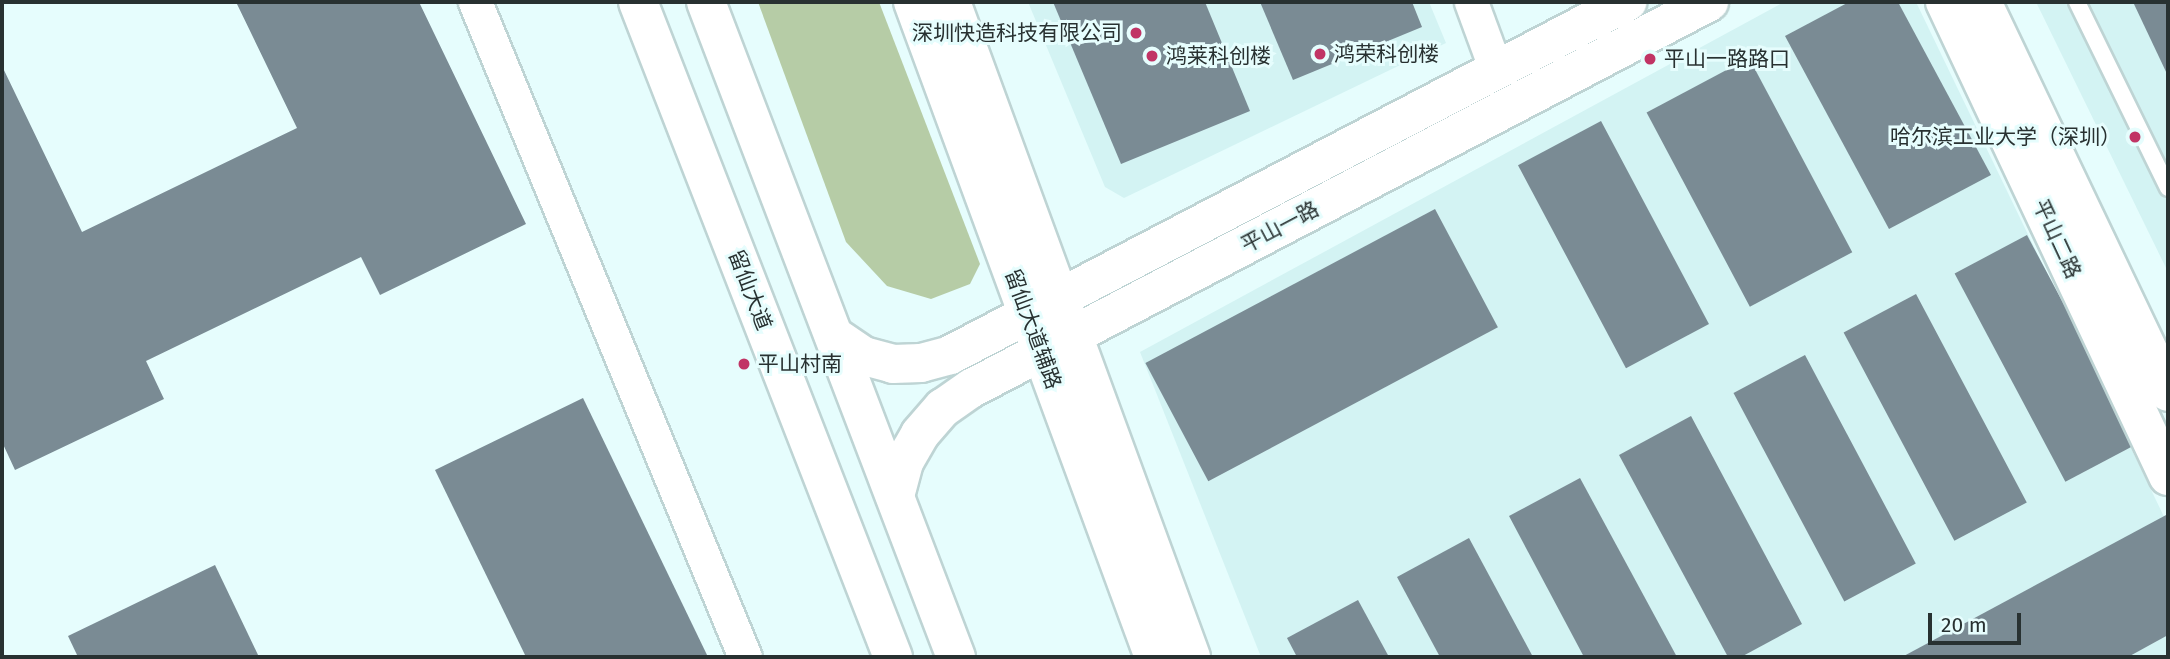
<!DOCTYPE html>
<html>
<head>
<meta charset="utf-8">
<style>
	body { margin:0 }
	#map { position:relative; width:2170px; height:659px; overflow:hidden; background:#e6fdfd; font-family:"Fira Sans","Noto Sans SC",sans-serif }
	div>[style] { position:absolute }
	.built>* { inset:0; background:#d3f3f3 }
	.green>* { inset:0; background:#b6cca6 }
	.building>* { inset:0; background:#7a8b94; transform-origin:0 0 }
	.roads { filter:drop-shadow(2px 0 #bed4d4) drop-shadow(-2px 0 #bed4d4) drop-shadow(0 2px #bed4d4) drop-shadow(0 -2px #bed4d4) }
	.lane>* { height:16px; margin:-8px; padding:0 8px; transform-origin:8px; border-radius:8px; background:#fff }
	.street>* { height:33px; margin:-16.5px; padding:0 16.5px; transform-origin:16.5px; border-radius:16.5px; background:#fff }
	.secondary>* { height:38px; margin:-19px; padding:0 19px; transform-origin:19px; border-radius:19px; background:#fff }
	.primary>* { height:38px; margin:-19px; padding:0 19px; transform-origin:19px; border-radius:19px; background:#fff }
	.dots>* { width:19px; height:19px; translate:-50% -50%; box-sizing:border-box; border:4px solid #e6fdfd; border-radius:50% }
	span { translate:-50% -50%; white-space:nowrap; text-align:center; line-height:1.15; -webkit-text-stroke:6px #e6fdfd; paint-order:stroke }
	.poi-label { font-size:21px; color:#283131 }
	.right { translate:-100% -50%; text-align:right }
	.left { translate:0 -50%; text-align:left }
	.street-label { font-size:21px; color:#283131 }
	.frame { position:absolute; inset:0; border:4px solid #283131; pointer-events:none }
	.scale { position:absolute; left:1928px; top:613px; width:93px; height:32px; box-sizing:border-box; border:4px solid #283131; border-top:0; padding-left:9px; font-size:21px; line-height:24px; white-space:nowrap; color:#283131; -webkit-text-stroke:5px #e6fdfd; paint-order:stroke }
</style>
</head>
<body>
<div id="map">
	<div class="built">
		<div style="clip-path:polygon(1028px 2px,1429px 2px,1446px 43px,1124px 198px,1105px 187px)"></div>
		<div style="clip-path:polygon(1784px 2px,1916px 2px,2168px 525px,2168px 657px,1261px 657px,1140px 352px)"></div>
		<div style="clip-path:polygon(2036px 2px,2168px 2px,2168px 272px)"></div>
	</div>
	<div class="green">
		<div style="clip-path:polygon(758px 2px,879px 2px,980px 264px,970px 284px,931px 299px,887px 286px,846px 242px)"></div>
	</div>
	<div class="building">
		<div style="clip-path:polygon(236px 2px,419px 2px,526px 224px,380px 295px,361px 257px,146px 361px,164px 399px,15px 470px,2px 442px,2px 66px,82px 232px,297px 128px)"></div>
		<div style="clip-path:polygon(1053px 2px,1205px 2px,1250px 111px,1121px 164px)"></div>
		<div style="clip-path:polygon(1260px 2px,1412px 2px,1422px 27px,1293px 80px)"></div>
		<div style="clip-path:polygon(1849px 2px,1898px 2px,1991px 175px,1889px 229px,1785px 36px)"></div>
		<div style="clip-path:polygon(2133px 2px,2168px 2px,2168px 76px)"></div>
		<div style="left:1749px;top:58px;width:220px;height:116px;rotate:62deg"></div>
		<div style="left:1601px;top:121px;width:230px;height:94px;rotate:62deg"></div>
		<div style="left:1435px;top:209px;width:134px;height:328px;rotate:62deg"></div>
		<div style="left:2027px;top:235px;width:236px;height:82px;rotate:62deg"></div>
		<div style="left:1916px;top:294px;width:236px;height:82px;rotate:62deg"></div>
		<div style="left:1805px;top:355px;width:236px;height:81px;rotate:62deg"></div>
		<div style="clip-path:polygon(583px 398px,708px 657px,526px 657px,435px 470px)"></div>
		<div style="clip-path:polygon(1691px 416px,1802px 624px,1741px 657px,1728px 657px,1619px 455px)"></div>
		<div style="clip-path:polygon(1580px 478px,1677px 657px,1584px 657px,1509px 516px)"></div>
		<div style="clip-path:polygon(2168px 514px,2168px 635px,2128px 657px,1902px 657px)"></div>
		<div style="clip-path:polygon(1469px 538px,1533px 657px,1440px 657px,1397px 577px)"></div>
		<div style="clip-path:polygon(215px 565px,259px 657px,78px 657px,68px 636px)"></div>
		<div style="clip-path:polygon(1358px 600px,1389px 657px,1297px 657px,1287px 638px)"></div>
	</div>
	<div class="roads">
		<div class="lane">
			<div style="left:2077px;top:2px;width:207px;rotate:63.9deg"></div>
		</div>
		<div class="street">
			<div style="left:475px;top:2px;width:708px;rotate:67.6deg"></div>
			<div style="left:1471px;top:2px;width:72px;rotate:69.8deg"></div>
		</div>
		<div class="secondary">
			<div style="left:913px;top:2px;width:698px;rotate:69.8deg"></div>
			<div style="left:951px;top:2px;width:698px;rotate:69.88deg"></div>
			<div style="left:1945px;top:2px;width:524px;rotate:64.8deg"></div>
			<div style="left:1982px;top:2px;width:432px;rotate:64.5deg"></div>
			<div style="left:834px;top:336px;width:36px;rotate:34deg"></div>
			<div style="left:864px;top:356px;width:30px;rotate:15deg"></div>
			<div style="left:893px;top:364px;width:28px;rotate:-2deg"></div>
			<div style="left:921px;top:363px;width:30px;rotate:-15deg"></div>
			<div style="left:950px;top:355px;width:764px;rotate:-27.54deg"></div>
			<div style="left:895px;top:496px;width:35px;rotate:-75deg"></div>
			<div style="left:904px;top:462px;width:32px;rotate:-60deg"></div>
			<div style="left:920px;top:434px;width:35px;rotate:-49deg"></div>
			<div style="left:943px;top:408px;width:35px;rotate:-35deg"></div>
			<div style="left:972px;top:388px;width:832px;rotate:-27.64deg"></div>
		</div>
		<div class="primary">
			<div style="left:638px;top:2px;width:703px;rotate:68.73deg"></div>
			<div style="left:706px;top:2px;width:701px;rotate:69.11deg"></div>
		</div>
	</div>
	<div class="dots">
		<div style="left:1136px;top:33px;background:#c13465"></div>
		<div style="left:1320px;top:54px;background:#c13465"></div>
		<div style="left:1152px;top:56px;background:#c13465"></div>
		<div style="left:1650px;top:59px;background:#c13465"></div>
		<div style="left:2135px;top:137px;background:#c13465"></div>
		<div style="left:744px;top:364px;background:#c13465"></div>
	</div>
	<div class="poi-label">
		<span class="right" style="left:1122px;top:33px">深圳快造科技有限公司</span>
		<span class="left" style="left:1334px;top:54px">鸿荣科创楼</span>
		<span class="left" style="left:1166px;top:56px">鸿莱科创楼</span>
		<span class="left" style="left:1664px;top:59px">平山一路路口</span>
		<span class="right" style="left:2121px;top:137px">哈尔滨工业大学（深圳）</span>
		<span class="left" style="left:758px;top:364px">平山村南</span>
	</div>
	<div class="street-label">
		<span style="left:1280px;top:227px;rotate:-28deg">平山一路</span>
		<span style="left:2057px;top:239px;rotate:65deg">平山二路</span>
		<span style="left:750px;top:290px;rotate:69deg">留仙大道</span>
		<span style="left:1033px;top:329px;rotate:70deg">留仙大道辅路</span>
	</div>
	<div class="frame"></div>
	<div class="scale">20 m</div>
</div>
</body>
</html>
